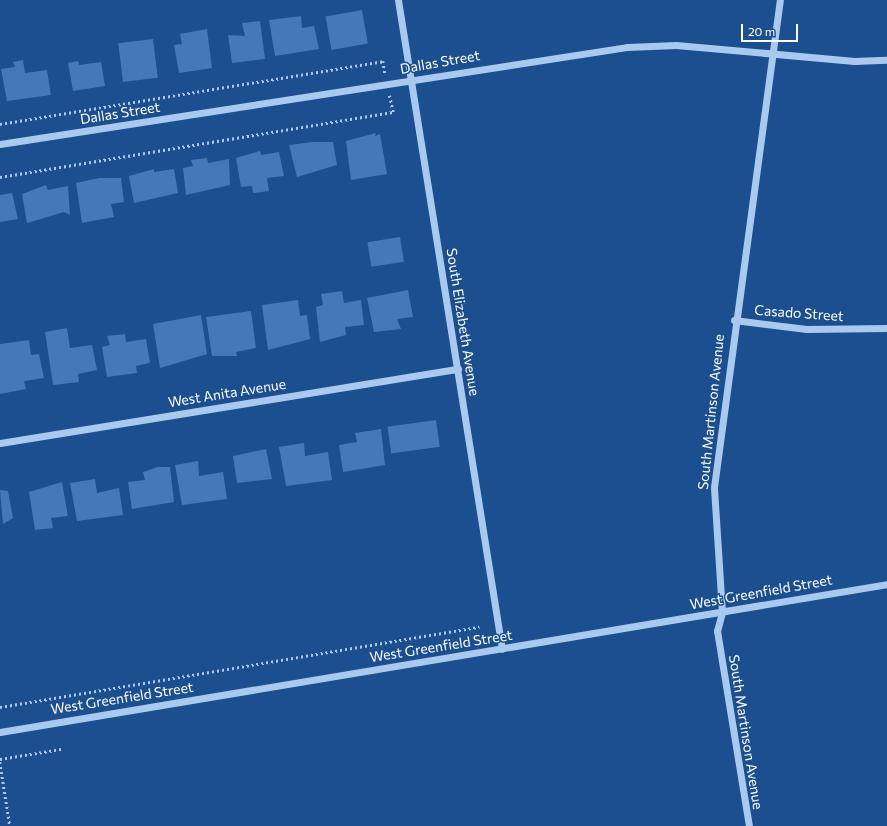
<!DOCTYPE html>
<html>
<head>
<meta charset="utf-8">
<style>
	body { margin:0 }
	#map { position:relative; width:887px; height:826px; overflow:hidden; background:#1b4f8f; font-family:Commissioner,sans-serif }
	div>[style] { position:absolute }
	.building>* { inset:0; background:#4478b7; transform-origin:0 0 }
	.path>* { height:2.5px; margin-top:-1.25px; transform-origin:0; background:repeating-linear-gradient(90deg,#a9c9ee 0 2px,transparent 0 5px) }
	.minor>* { height:7px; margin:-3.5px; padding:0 3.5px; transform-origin:3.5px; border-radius:3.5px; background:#a9c9ee }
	span { translate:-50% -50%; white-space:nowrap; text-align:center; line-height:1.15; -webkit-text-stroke:3px #1b4f8f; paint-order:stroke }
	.street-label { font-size:14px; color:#fff }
	.scale { position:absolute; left:741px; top:24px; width:57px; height:18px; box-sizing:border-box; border:2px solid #fff; border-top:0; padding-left:5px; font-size:12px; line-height:14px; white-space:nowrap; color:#fff; -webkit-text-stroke:3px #1b4f8f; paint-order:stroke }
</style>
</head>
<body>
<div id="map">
	<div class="building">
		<div style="left:362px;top:10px;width:34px;height:37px;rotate:80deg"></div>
		<div style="clip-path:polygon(301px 16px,302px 28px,314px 26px,319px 49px,275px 56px,269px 20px)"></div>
		<div style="clip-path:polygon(260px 21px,265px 59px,232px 63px,228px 35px,245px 36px,242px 23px)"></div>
		<div style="clip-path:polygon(207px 29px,212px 68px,179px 73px,174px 45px,182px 44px,180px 34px)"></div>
		<div style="left:153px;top:39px;width:39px;height:35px;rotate:83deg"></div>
		<div style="clip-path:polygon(23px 60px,25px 73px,47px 70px,51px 95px,7px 101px,1px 69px,15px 67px,13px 62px)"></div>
		<div style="clip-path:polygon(78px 61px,79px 65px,101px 62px,105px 86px,73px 91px,68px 63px)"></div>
		<div style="clip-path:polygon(376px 133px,375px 136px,380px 134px,387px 174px,351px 180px,346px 141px)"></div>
		<div style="clip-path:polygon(312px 142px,333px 142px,337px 165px,297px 177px,289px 145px)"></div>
		<div style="clip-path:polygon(260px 151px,261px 155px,279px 152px,284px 176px,267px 178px,269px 191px,253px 193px,252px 186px,241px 187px,236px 158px)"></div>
		<div style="clip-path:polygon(207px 158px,208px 163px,229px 159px,230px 185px,186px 195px,183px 168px,193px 166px,191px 160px)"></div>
		<div style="clip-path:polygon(154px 169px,154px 172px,174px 169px,178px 193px,134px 203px,129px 176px)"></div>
		<div style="clip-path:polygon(99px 178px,121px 178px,124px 202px,111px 204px,114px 217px,82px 223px,76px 183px)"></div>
		<div style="clip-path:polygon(46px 185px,48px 190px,68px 186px,70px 215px,64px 212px,27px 223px,22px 194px)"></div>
		<div style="clip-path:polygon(12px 193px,18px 219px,0 222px,0 195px)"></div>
		<div style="left:400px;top:237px;width:25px;height:33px;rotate:81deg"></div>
		<div style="clip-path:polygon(408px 290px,413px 317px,397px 319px,401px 329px,374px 332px,367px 298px)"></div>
		<div style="clip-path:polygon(342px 291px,344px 303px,361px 300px,364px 325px,345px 327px,346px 335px,320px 342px,316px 307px,323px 305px,321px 294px)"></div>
		<div style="clip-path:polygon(298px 300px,300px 316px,307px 315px,310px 339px,268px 350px,262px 305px)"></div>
		<div style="clip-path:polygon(251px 311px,256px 348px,236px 352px,237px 356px,212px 356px,206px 317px)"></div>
		<div style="clip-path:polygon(201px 315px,207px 354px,160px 368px,153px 324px)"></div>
		<div style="clip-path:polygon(67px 328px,70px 348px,92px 345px,97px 370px,78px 374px,79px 382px,53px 385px,45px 332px)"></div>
		<div style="clip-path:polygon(125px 334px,126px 342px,146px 339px,150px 363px,136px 366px,137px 373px,107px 377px,102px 347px,110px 345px,107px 336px)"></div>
		<div style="clip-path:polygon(29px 340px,31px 355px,39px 354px,44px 378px,24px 381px,26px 389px,0 394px,0 344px)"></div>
		<div style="left:436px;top:420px;width:27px;height:49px;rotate:82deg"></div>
		<div style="clip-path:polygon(381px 429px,385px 465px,343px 472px,339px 445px,357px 442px,355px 433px)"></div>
		<div style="clip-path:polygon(304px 443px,305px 456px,328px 452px,332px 480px,286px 486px,279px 447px)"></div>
		<div style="clip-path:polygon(266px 449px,272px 479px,237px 483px,233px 456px)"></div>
		<div style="clip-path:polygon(198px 461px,199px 476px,223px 472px,227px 499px,182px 505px,175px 465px)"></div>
		<div style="clip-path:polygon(158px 467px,170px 467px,174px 502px,132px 509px,128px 482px,145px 480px,143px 472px)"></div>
		<div style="clip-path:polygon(95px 479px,97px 493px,119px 488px,123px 515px,77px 521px,70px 483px)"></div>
		<div style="clip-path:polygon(62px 482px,68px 516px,51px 518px,53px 528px,35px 530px,29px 492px)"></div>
		<div style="clip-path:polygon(0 490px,8px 491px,13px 518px,3px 524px)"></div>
	</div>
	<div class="path">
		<div style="left:0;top:124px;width:388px;rotate:-9.3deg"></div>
		<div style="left:383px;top:61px;width:12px;rotate:81deg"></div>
		<div style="left:0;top:177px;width:398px;rotate:-9.4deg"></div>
		<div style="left:393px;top:112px;width:17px;rotate:-103deg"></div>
		<div style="left:0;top:707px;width:486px;rotate:-9.5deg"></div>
		<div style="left:0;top:759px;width:62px;rotate:-9.3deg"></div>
		<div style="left:0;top:762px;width:65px;rotate:81.1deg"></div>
	</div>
	<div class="minor">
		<div style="left:398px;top:0;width:657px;rotate:80.9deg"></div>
		<div style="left:0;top:144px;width:634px;rotate:-8.79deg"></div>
		<div style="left:627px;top:47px;width:49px;rotate:-2.3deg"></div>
		<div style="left:676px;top:45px;width:179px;rotate:5.1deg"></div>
		<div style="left:854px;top:61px;width:33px;rotate:-2deg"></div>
		<div style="left:734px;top:320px;width:73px;rotate:7.1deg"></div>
		<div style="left:806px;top:329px;width:81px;rotate:-0.7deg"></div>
		<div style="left:0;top:443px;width:464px;rotate:-9.2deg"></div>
		<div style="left:0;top:732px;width:899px;rotate:-9.47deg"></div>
		<div style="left:749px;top:826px;width:198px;rotate:-99.3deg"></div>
		<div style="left:717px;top:631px;width:20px;rotate:-75deg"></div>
		<div style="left:722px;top:612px;width:125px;rotate:-93.7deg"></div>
		<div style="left:714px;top:487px;width:491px;rotate:-82.3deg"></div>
	</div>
	<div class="street-label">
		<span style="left:440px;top:62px;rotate:-10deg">Dallas Street</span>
		<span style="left:120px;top:113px;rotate:-9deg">Dallas Street</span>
		<span style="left:799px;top:313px;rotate:4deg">Casado Street</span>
		<span style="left:463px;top:322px;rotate:81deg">South Elizabeth Avenue</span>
		<span style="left:227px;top:393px;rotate:-9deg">West Anita Avenue</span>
		<span style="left:711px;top:412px;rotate:-84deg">South Martinson Avenue</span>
		<span style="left:761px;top:592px;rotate:-10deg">West Greenfield Street</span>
		<span style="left:441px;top:646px;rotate:-9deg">West Greenfield Street</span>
		<span style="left:122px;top:698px;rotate:-9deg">West Greenfield Street</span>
		<span style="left:746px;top:732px;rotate:81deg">South Martinson Avenue</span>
	</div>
	<div class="scale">20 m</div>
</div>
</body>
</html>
